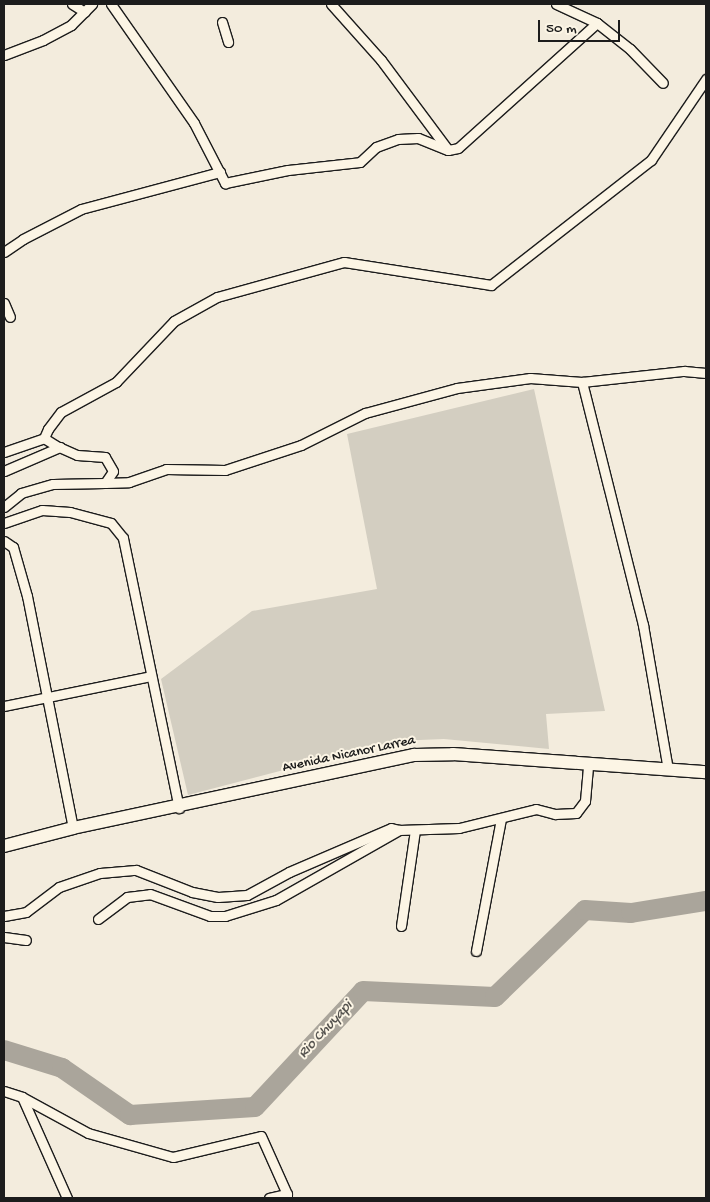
<!DOCTYPE html>
<html>
<head>
<meta charset="utf-8">
<style>
	body { margin:0 }
	#map { position:relative; width:710px; height:1202px; overflow:hidden; background:#f3ecdd; font-family:"Gochi Hand",sans-serif }
	div>[style] { position:absolute }
	.green>* { inset:0; background:#d3cec1 }
	.river>* { height:20px; margin:-10px; padding:0 10px; transform-origin:10px; border-radius:10px; background:#aaa59b }
	.roads { filter:drop-shadow(1px 0 #1c1c1c) drop-shadow(-1px 0 #1c1c1c) drop-shadow(0 1px #1c1c1c) drop-shadow(0 -1px #1c1c1c) }
	.street>* { height:9px; margin:-4.5px; padding:0 4.5px; transform-origin:4.5px; border-radius:4.5px; background:#fcf5e5 }
	.secondary>* { height:12px; margin:-6px; padding:0 6px; transform-origin:6px; border-radius:6px; background:#fcf5e5 }
	span { translate:-50% -50%; white-space:nowrap; text-align:center; line-height:1.15; -webkit-text-stroke:4px #fcf5e5; paint-order:stroke }
	.street-label { font-size:14px; color:#1c1c1c }
	.water-label { font-size:15px; color:#55534f; font-style:italic }
	.frame { position:absolute; inset:0; border:5px solid #1c1c1c; pointer-events:none }
	.scale { position:absolute; left:538px; top:20px; width:82px; height:22px; box-sizing:border-box; border:2px solid #1c1c1c; border-top:0; padding-left:6px; font-size:15px; line-height:18px; white-space:nowrap; color:#1c1c1c; -webkit-text-stroke:4px #fcf5e5; paint-order:stroke }
</style>
</head>
<body>
<div id="map">
	<div class="green">
		<div style="clip-path:polygon(534px 389px,605px 711px,546px 714px,549px 749px,444px 739px,395px 741px,188px 795px,161px 679px,252px 611px,377px 589px,347px 434px)"></div>
	</div>
	<div class="river">
		<div style="left:4px;top:1050px;width:61px;rotate:17.2deg"></div>
		<div style="left:62px;top:1068px;width:83px;rotate:34.7deg"></div>
		<div style="left:130px;top:1115px;width:125px;rotate:-3.7deg"></div>
		<div style="left:255px;top:1107px;width:158px;rotate:-47deg"></div>
		<div style="left:363px;top:991px;width:132px;rotate:2.6deg"></div>
		<div style="left:495px;top:997px;width:125px;rotate:-44deg"></div>
		<div style="left:585px;top:910px;width:46px;rotate:3.7deg"></div>
		<div style="left:631px;top:913px;width:76px;rotate:-9.1deg"></div>
	</div>
	<div class="roads">
		<div class="street">
			<div style="left:72px;top:4px;width:15px;rotate:32deg"></div>
			<div style="left:111px;top:4px;width:145px;rotate:55.1deg"></div>
			<div style="left:194px;top:123px;width:68px;rotate:62.7deg"></div>
			<div style="left:225px;top:183px;width:64px;rotate:-11.7deg"></div>
			<div style="left:288px;top:170px;width:72px;rotate:-6.3deg"></div>
			<div style="left:360px;top:162px;width:22px;rotate:-43deg"></div>
			<div style="left:376px;top:147px;width:23px;rotate:-20deg"></div>
			<div style="left:398px;top:139px;width:20px;rotate:-3deg"></div>
			<div style="left:418px;top:138px;width:32px;rotate:22deg"></div>
			<div style="left:448px;top:150px;width:10px;rotate:-11deg"></div>
			<div style="left:458px;top:148px;width:187px;rotate:-42deg"></div>
			<div style="left:331px;top:4px;width:75px;rotate:48.2deg"></div>
			<div style="left:381px;top:60px;width:112px;rotate:53.3deg"></div>
			<div style="left:556px;top:4px;width:45px;rotate:24.9deg"></div>
			<div style="left:597px;top:23px;width:42px;rotate:38.2deg"></div>
			<div style="left:630px;top:49px;width:47px;rotate:45.9deg"></div>
			<div style="left:222px;top:22px;width:21px;rotate:73deg"></div>
			<div style="left:4px;top:55px;width:42px;rotate:-21deg"></div>
			<div style="left:43px;top:40px;width:32px;rotate:-28deg"></div>
			<div style="left:71px;top:25px;width:30px;rotate:-45deg"></div>
			<div style="left:4px;top:252px;width:23px;rotate:-34deg"></div>
			<div style="left:23px;top:239px;width:65px;rotate:-27.3deg"></div>
			<div style="left:81px;top:209px;width:144px;rotate:-14.9deg"></div>
			<div style="left:4px;top:303px;width:15px;rotate:67deg"></div>
			<div style="left:582px;top:382px;width:251px;rotate:75.9deg"></div>
			<div style="left:643px;top:625px;width:147px;rotate:80.2deg"></div>
			<div style="left:4px;top:452px;width:43px;rotate:-18.9deg"></div>
			<div style="left:4px;top:471px;width:61px;rotate:-23.2deg"></div>
			<div style="left:105px;top:483px;width:24px;rotate:-2deg"></div>
			<div style="left:129px;top:482px;width:39px;rotate:-19deg"></div>
			<div style="left:166px;top:469px;width:59px;rotate:1deg"></div>
			<div style="left:225px;top:470px;width:80px;rotate:-18.2deg"></div>
			<div style="left:301px;top:445px;width:72px;rotate:-26.6deg"></div>
			<div style="left:365px;top:413px;width:95px;rotate:-15.2deg"></div>
			<div style="left:457px;top:388px;width:74px;rotate:-7.8deg"></div>
			<div style="left:530px;top:378px;width:52px;rotate:4.4deg"></div>
			<div style="left:582px;top:382px;width:103px;rotate:-6.2deg"></div>
			<div style="left:684px;top:371px;width:22px;rotate:5deg"></div>
			<div style="left:4px;top:507px;width:22px;rotate:-39deg"></div>
			<div style="left:21px;top:493px;width:33px;rotate:-16deg"></div>
			<div style="left:53px;top:484px;width:52px;rotate:-1.1deg"></div>
			<div style="left:105px;top:483px;width:14px;rotate:-56deg"></div>
			<div style="left:113px;top:471px;width:16px;rotate:-120deg"></div>
			<div style="left:105px;top:457px;width:28px;rotate:-176deg"></div>
			<div style="left:77px;top:455px;width:24px;rotate:-156deg"></div>
			<div style="left:55px;top:445px;width:13px;rotate:-148deg"></div>
			<div style="left:44px;top:438px;width:10px;rotate:-66deg"></div>
			<div style="left:48px;top:429px;width:21px;rotate:-53deg"></div>
			<div style="left:61px;top:412px;width:63px;rotate:-28.6deg"></div>
			<div style="left:116px;top:382px;width:84px;rotate:-46.4deg"></div>
			<div style="left:174px;top:321px;width:49px;rotate:-29.2deg"></div>
			<div style="left:217px;top:297px;width:132px;rotate:-15.4deg"></div>
			<div style="left:344px;top:262px;width:149px;rotate:8.9deg"></div>
			<div style="left:491px;top:285px;width:203px;rotate:-38deg"></div>
			<div style="left:651px;top:160px;width:98px;rotate:-55.8deg"></div>
			<div style="left:4px;top:523px;width:40px;rotate:-18.9deg"></div>
			<div style="left:42px;top:510px;width:28px;rotate:4deg"></div>
			<div style="left:70px;top:512px;width:42px;rotate:15deg"></div>
			<div style="left:111px;top:523px;width:19px;rotate:51deg"></div>
			<div style="left:123px;top:538px;width:276px;rotate:78.3deg"></div>
			<div style="left:4px;top:541px;width:11px;rotate:34deg"></div>
			<div style="left:13px;top:547px;width:51px;rotate:74.1deg"></div>
			<div style="left:27px;top:596px;width:237px;rotate:78.8deg"></div>
			<div style="left:4px;top:706px;width:150px;rotate:-11.5deg"></div>
			<div style="left:4px;top:916px;width:22px;rotate:-10deg"></div>
			<div style="left:26px;top:912px;width:41px;rotate:-37.1deg"></div>
			<div style="left:59px;top:887px;width:43px;rotate:-18.9deg"></div>
			<div style="left:100px;top:873px;width:36px;rotate:-5deg"></div>
			<div style="left:136px;top:870px;width:60px;rotate:21.4deg"></div>
			<div style="left:192px;top:892px;width:26px;rotate:11deg"></div>
			<div style="left:218px;top:897px;width:29px;rotate:-4deg"></div>
			<div style="left:247px;top:895px;width:48px;rotate:-28.7deg"></div>
			<div style="left:289px;top:872px;width:111px;rotate:-23.3deg"></div>
			<div style="left:391px;top:828px;width:8px;rotate:14deg"></div>
			<div style="left:98px;top:919px;width:36px;rotate:-37deg"></div>
			<div style="left:127px;top:897px;width:23px;rotate:-7deg"></div>
			<div style="left:150px;top:894px;width:64px;rotate:20.1deg"></div>
			<div style="left:210px;top:916px;width:15px"></div>
			<div style="left:225px;top:916px;width:53px;rotate:-17.4deg"></div>
			<div style="left:276px;top:900px;width:142px;rotate:-29.6deg"></div>
			<div style="left:399px;top:830px;width:60px;rotate:-1.9deg"></div>
			<div style="left:459px;top:828px;width:79px;rotate:-13.9deg"></div>
			<div style="left:536px;top:809px;width:20px;rotate:15deg"></div>
			<div style="left:555px;top:814px;width:21px;rotate:-3deg"></div>
			<div style="left:576px;top:813px;width:15px;rotate:-53deg"></div>
			<div style="left:585px;top:801px;width:37px;rotate:-85deg"></div>
			<div style="left:401px;top:926px;width:97px;rotate:-81.7deg"></div>
			<div style="left:4px;top:937px;width:22px;rotate:8deg"></div>
			<div style="left:476px;top:951px;width:134px;rotate:-79.3deg"></div>
			<div style="left:4px;top:1091px;width:19px;rotate:18deg"></div>
			<div style="left:22px;top:1097px;width:111px;rotate:66deg"></div>
			<div style="left:22px;top:1097px;width:75px;rotate:28.6deg"></div>
			<div style="left:88px;top:1133px;width:88px;rotate:15.8deg"></div>
			<div style="left:173px;top:1157px;width:90px;rotate:-13.4deg"></div>
			<div style="left:261px;top:1136px;width:64px;rotate:65.9deg"></div>
			<div style="left:269px;top:1198px;width:18px;rotate:-13deg"></div>
			<div style="left:287px;top:1194px;width:4px;rotate:90deg"></div>
		</div>
		<div class="secondary">
			<div style="left:4px;top:846px;width:71px;rotate:-14.6deg"></div>
			<div style="left:73px;top:828px;width:349px;rotate:-12.1deg"></div>
			<div style="left:414px;top:755px;width:39px;rotate:-1deg"></div>
			<div style="left:453px;top:754px;width:254px;rotate:4.1deg"></div>
		</div>
	</div>
	<div class="street-label">
		<span style="left:349px;top:755px;rotate:-12deg">Avenida Nicanor Larrea</span>
	</div>
	<div class="water-label">
		<span style="left:326px;top:1030px;rotate:-47deg">Rio Chuyapi</span>
	</div>
	<div class="frame"></div>
	<div class="scale">50 m</div>
</div>
</body>
</html>
